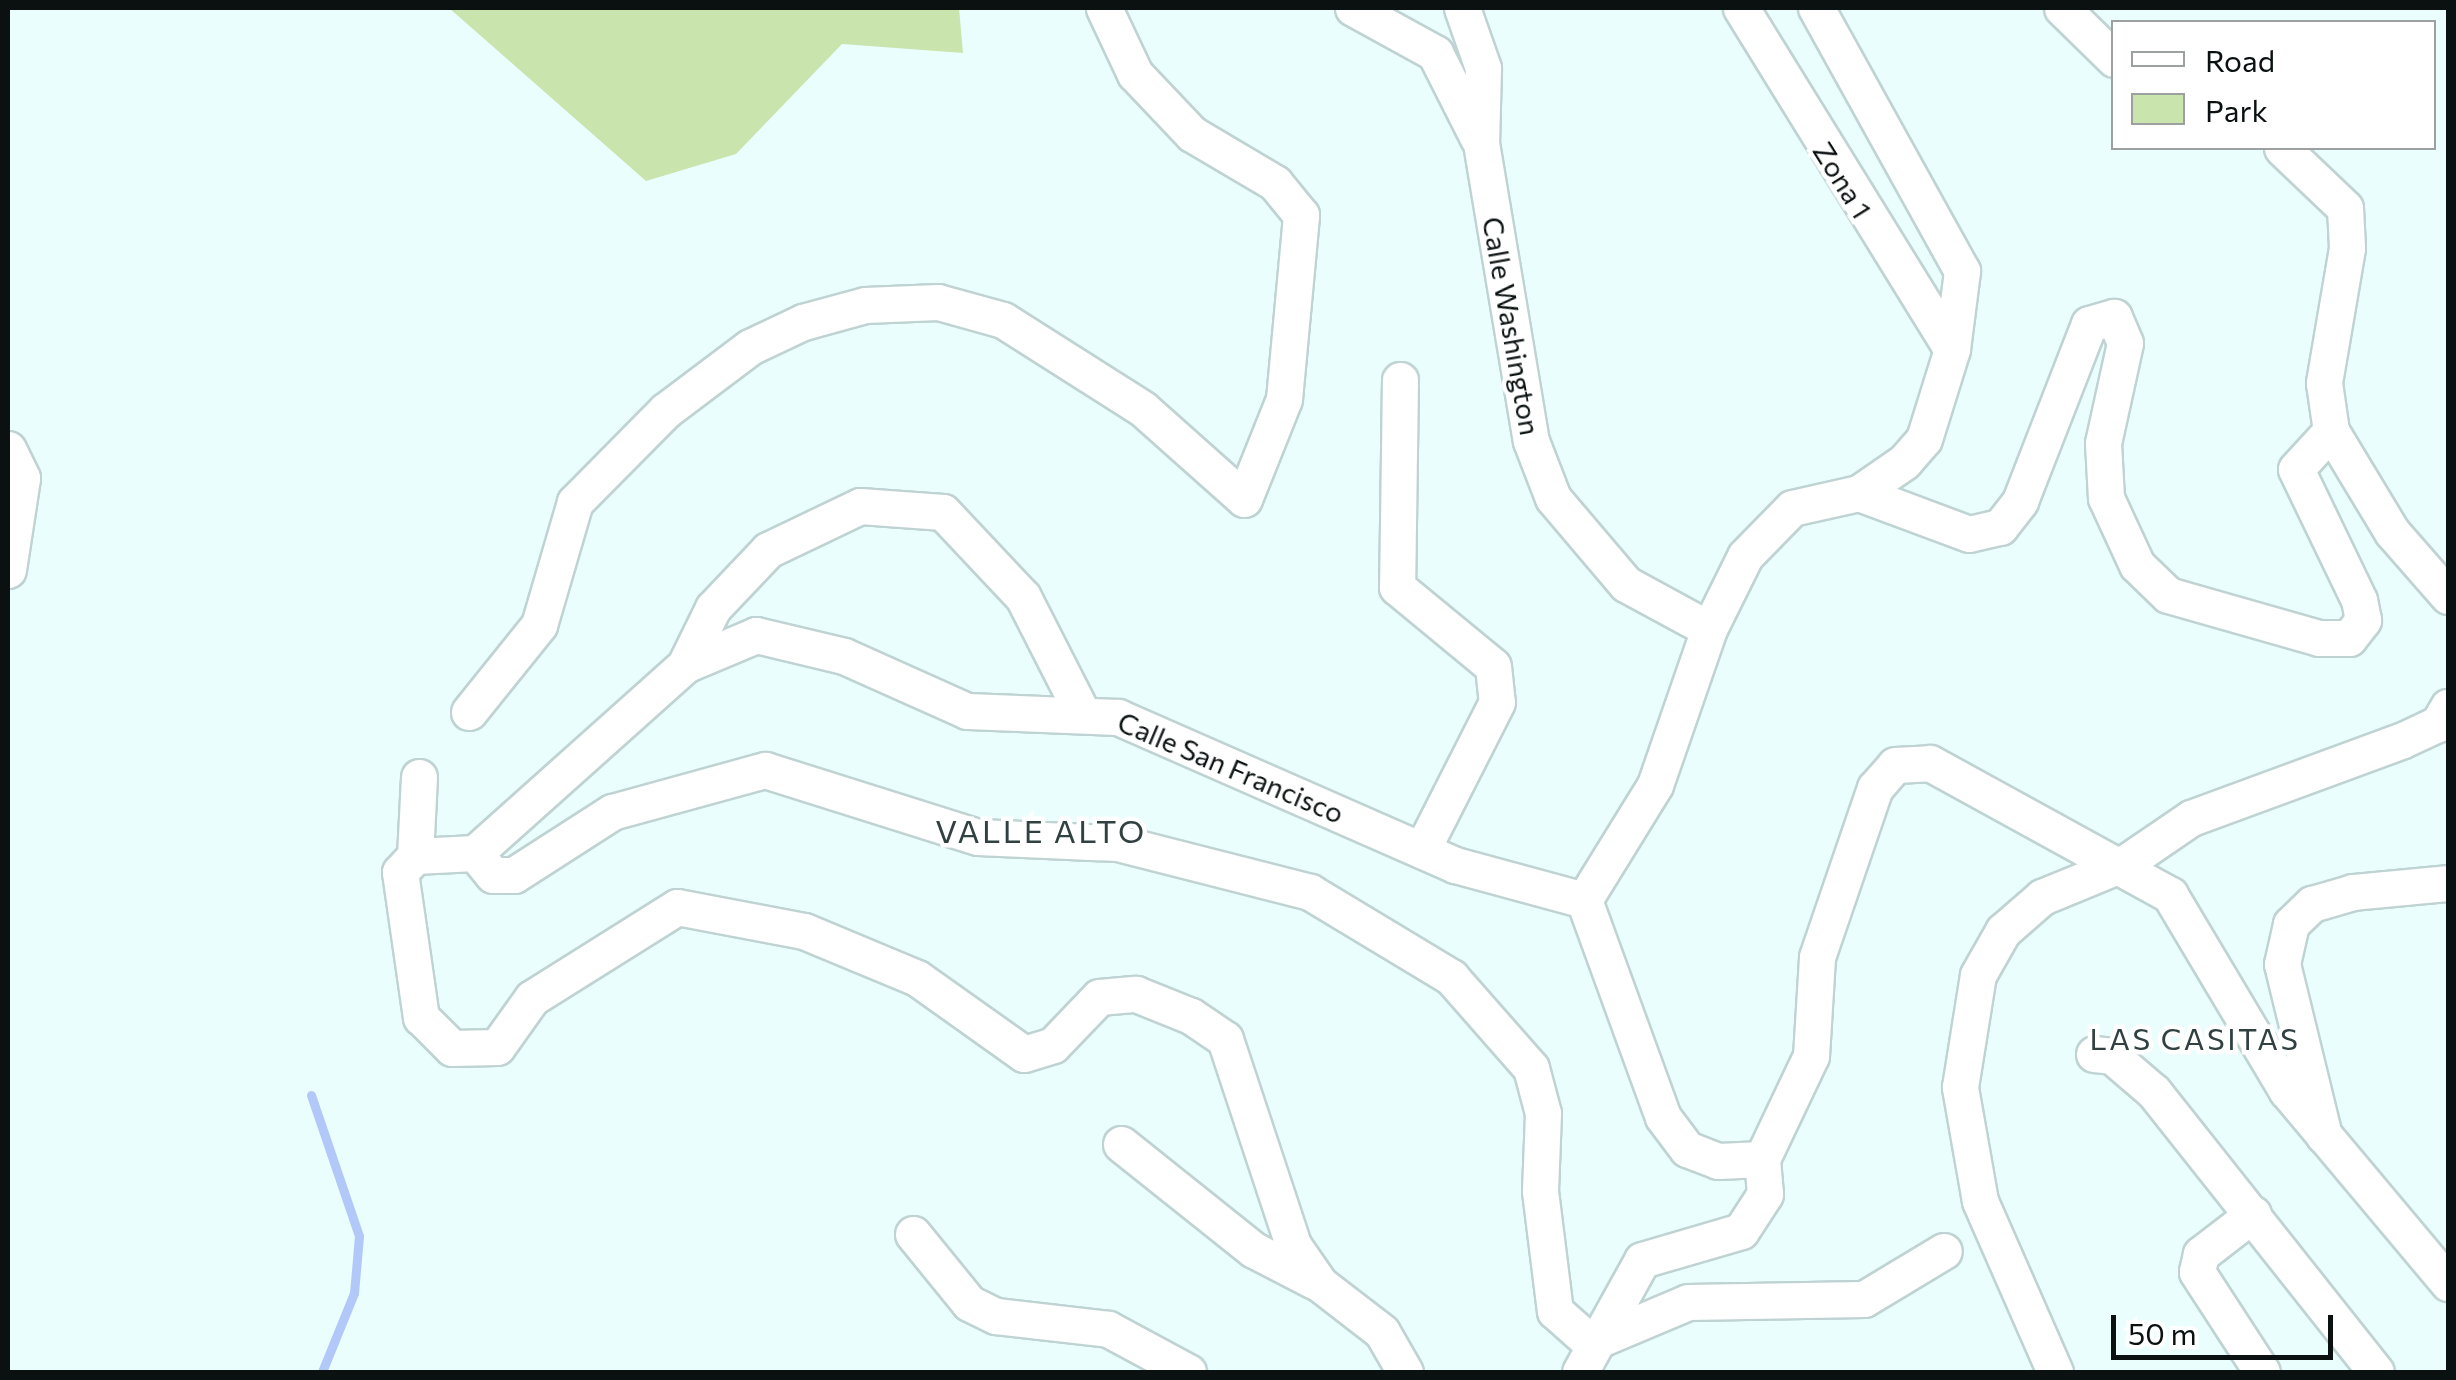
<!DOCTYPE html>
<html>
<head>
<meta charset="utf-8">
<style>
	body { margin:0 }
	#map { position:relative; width:2456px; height:1380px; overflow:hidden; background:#ebfefe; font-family:Commissioner,sans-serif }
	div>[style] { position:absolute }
	.green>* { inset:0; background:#cae4ae }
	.stream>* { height:9px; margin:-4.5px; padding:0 4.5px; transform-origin:4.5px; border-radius:4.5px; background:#b2c8f8 }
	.roads { filter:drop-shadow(2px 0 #c0d3d3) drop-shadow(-2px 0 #c0d3d3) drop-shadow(0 2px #c0d3d3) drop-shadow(0 -2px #c0d3d3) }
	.minor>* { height:35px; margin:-17.5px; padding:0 17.5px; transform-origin:17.5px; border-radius:17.5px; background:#fff }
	span { translate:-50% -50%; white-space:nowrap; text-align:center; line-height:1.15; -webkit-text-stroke:9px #fff; paint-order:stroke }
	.street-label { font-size:28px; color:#0b1111 }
	.neighbourhood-label { font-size:30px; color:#314141; letter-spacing:2.5px }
	.quarter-label { font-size:32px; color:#314141; letter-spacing:2.5px }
	.frame { position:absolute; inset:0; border:10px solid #0b1111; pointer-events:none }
	.legend { position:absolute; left:2111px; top:20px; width:325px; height:130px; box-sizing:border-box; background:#fff; border:2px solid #9da0a0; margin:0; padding:12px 18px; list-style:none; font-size:30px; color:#0b1111 }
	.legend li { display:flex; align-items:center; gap:20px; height:50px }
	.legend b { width:50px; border:2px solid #9da0a0 }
	.scale { position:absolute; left:2111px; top:1315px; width:222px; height:45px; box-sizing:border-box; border:5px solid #0b1111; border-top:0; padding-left:12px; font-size:30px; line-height:35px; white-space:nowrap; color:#0b1111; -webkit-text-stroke:8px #fff; paint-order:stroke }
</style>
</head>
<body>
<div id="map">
	<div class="green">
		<div style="clip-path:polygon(449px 8px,959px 8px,963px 53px,842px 44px,736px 154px,646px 181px)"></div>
	</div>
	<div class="stream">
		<div style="left:311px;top:1095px;width:149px;rotate:71.2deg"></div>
		<div style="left:359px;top:1236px;width:57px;rotate:95deg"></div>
		<div style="left:354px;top:1293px;width:85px;rotate:112.1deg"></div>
	</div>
	<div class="roads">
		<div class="minor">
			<div style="left:1353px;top:8px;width:94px;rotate:28.8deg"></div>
			<div style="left:1435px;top:53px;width:95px;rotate:63.2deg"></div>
			<div style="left:1462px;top:8px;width:64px;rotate:70.7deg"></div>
			<div style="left:1483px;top:68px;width:75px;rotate:91.5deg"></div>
			<div style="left:1481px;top:143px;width:302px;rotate:80.5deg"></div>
			<div style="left:1531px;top:441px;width:61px;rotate:68.9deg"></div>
			<div style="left:1553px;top:498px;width:113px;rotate:49.7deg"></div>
			<div style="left:1626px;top:584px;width:94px;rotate:28.5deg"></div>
			<div style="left:1741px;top:8px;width:401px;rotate:58.3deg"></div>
			<div style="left:2062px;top:8px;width:73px;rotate:44.4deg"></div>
			<div style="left:2282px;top:148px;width:87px;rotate:43.6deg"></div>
			<div style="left:2345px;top:208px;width:40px;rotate:87.1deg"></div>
			<div style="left:2347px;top:248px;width:137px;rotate:99.7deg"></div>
			<div style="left:2324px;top:383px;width:49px;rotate:81.7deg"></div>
			<div style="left:2331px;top:431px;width:118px;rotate:58.9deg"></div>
			<div style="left:2392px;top:532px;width:85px;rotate:48.8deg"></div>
			<div style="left:1400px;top:380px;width:207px;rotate:90.8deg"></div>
			<div style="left:1397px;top:587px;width:124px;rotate:39.5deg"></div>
			<div style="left:1493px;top:666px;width:36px;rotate:84deg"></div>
			<div style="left:1497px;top:702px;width:166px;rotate:116.9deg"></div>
			<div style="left:8px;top:449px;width:32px;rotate:64deg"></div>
			<div style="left:22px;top:478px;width:93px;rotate:98.7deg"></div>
			<div style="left:1859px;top:493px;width:117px;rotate:20.4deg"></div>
			<div style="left:1969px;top:534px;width:32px;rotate:-13deg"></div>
			<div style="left:2000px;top:527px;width:33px;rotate:-52deg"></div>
			<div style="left:2020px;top:501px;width:190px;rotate:-68.7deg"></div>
			<div style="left:2089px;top:324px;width:26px;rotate:-16deg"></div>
			<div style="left:2114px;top:317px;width:28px;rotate:67deg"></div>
			<div style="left:2125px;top:343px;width:102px;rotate:102.4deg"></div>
			<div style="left:2103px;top:443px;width:55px;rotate:86.9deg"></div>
			<div style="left:2106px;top:498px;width:74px;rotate:65.2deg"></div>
			<div style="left:2137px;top:565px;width:43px;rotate:44.1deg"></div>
			<div style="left:2168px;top:595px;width:157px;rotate:15.9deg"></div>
			<div style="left:2319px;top:638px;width:30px"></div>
			<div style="left:2349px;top:638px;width:23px;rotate:-52deg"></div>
			<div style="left:2363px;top:620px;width:20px;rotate:-101deg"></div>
			<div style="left:2359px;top:600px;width:145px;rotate:-115.7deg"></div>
			<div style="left:2296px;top:469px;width:52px;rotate:-47.4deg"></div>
			<div style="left:685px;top:665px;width:64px;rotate:-63.8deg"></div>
			<div style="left:713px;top:608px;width:80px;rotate:-46.5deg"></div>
			<div style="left:768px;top:550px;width:102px;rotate:-25.6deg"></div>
			<div style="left:860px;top:506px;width:83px;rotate:4.1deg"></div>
			<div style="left:943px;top:512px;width:117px;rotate:46.7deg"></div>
			<div style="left:1023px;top:597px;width:128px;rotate:63deg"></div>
			<div style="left:469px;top:712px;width:112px;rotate:-51.2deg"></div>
			<div style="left:539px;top:625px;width:128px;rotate:-73.7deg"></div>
			<div style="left:575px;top:502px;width:128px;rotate:-45.3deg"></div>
			<div style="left:665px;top:411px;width:106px;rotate:-37deg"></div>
			<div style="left:750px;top:347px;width:59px;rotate:-25.3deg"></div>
			<div style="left:803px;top:322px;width:64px;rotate:-15.3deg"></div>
			<div style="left:865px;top:305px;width:73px;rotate:-2.4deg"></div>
			<div style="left:938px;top:302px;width:67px;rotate:15.5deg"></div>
			<div style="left:1003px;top:320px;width:166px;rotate:32.4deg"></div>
			<div style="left:1143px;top:409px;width:135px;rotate:41.7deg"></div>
			<div style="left:1244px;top:499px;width:108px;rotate:-68.2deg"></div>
			<div style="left:1284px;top:399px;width:185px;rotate:-84.7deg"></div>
			<div style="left:1301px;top:215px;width:41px;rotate:-129.1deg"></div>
			<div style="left:1275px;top:183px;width:96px;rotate:-149.4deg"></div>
			<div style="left:1192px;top:134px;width:83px;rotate:-133.5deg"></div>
			<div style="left:1135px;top:74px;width:73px;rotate:-115.2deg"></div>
			<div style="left:475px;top:853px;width:28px;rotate:51deg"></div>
			<div style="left:493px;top:875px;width:21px"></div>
			<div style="left:514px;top:875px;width:117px;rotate:-32.7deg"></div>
			<div style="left:612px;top:812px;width:159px;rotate:-15.4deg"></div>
			<div style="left:765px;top:770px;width:223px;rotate:17.5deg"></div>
			<div style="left:978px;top:837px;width:140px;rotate:2.5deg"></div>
			<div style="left:1118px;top:843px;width:198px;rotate:14.3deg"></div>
			<div style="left:1310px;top:892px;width:165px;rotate:31.1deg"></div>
			<div style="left:1451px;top:977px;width:121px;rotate:48.7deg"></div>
			<div style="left:1531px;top:1068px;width:47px;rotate:75.1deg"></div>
			<div style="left:1543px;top:1113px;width:78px;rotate:92.2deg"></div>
			<div style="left:1540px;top:1191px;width:121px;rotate:82.9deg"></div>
			<div style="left:1555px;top:1311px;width:48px;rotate:41.6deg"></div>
			<div style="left:1591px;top:1343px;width:105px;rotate:-22.9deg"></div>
			<div style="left:1688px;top:1302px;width:176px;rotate:-1deg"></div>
			<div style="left:1864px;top:1299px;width:93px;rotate:-31deg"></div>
			<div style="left:415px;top:856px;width:22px;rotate:133deg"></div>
			<div style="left:400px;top:872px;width:147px;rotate:81.8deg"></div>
			<div style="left:421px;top:1017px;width:44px;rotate:45deg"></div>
			<div style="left:452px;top:1048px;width:45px;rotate:-1.3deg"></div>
			<div style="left:497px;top:1047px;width:60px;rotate:-54.5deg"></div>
			<div style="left:532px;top:998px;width:171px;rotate:-32.1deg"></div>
			<div style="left:677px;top:907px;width:129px;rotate:10.7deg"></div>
			<div style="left:804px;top:931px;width:122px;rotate:22.6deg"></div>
			<div style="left:917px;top:978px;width:131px;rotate:35.4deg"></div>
			<div style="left:1024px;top:1054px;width:30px;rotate:-17deg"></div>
			<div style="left:1053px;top:1045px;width:66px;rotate:-46.2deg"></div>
			<div style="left:1099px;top:997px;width:37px;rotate:-5deg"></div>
			<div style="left:1136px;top:994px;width:59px;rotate:21.8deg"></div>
			<div style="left:1191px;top:1016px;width:41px;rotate:34.1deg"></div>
			<div style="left:1225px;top:1039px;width:217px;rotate:71.7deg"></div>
			<div style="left:1293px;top:1245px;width:47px;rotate:55.3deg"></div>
			<div style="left:1320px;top:1284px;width:78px;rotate:37.7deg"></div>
			<div style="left:1382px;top:1332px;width:46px;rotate:60.1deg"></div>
			<div style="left:415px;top:856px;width:60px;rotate:-2.9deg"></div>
			<div style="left:475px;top:853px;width:282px;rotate:-41.8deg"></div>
			<div style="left:685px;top:665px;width:77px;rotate:-22.9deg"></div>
			<div style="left:756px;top:635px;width:90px;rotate:13.4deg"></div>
			<div style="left:844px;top:656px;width:135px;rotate:24.1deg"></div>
			<div style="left:967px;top:711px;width:151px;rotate:2.3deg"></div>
			<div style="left:1118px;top:717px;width:368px;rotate:23.7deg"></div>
			<div style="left:1455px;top:865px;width:134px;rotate:15.2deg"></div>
			<div style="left:415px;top:856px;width:79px;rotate:-87.1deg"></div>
			<div style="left:2094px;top:1054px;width:18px;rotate:6deg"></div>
			<div style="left:2112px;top:1056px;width:55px;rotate:40.6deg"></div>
			<div style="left:2154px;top:1092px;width:357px;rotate:51.6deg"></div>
			<div style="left:2324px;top:1136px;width:177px;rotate:-103.7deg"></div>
			<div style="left:2282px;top:964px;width:41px;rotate:-77.3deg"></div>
			<div style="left:2291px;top:924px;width:29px;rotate:-44deg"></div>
			<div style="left:2312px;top:904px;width:43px;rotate:-16.3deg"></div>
			<div style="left:2353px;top:892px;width:95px;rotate:-5.4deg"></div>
			<div style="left:1121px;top:1144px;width:170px;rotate:38.6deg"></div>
			<div style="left:1254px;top:1250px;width:68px;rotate:27.3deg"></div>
			<div style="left:1762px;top:1159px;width:44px;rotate:177.4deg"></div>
			<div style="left:1718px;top:1161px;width:33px;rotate:-159deg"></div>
			<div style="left:1687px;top:1149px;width:40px;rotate:-127deg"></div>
			<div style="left:1663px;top:1117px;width:231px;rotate:-110deg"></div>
			<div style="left:1584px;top:900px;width:135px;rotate:-58.3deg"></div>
			<div style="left:1655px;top:785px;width:165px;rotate:-70.9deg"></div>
			<div style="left:1709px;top:629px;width:81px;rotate:-63.7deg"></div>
			<div style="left:1745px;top:556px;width:67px;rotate:-45.6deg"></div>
			<div style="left:1792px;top:508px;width:69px;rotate:-12.6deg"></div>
			<div style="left:1859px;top:493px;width:55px;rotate:-34.6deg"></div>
			<div style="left:1904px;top:462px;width:30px;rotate:-49deg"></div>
			<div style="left:1924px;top:439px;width:94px;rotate:-72.7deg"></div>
			<div style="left:1952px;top:349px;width:79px;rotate:-82.7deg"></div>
			<div style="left:1962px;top:271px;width:301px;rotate:-119deg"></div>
			<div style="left:1762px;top:1159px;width:114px;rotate:-64.6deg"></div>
			<div style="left:1811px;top:1056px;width:99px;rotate:-86.5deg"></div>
			<div style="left:1817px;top:957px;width:179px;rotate:-71.1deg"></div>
			<div style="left:1875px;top:788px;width:30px;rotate:-49deg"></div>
			<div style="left:1895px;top:765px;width:35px;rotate:-3deg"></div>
			<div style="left:1930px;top:763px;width:274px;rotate:28.8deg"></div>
			<div style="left:2170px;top:895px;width:228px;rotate:59.2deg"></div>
			<div style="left:2287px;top:1091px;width:251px;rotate:50deg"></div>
			<div style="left:2253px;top:1214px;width:66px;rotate:142.4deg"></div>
			<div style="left:2201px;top:1254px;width:18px;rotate:103deg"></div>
			<div style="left:2197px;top:1272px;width:119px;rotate:57deg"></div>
			<div style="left:913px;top:1234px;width:89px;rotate:50.9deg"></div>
			<div style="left:969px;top:1303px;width:30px;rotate:26deg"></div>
			<div style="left:996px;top:1316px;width:113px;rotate:6.6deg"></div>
			<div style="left:1108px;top:1329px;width:91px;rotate:28.3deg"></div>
			<div style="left:1580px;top:1372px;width:128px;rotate:-61deg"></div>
			<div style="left:1642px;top:1260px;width:103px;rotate:-16.3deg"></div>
			<div style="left:1741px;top:1231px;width:44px;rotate:-57deg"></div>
			<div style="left:1765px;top:1194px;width:35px;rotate:-95deg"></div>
			<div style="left:2055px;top:1372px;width:187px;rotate:-113.7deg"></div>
			<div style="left:1980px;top:1201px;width:116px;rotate:-100deg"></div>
			<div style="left:1960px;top:1087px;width:113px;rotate:-80.9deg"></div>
			<div style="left:1978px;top:975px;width:51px;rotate:-60.4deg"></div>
			<div style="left:2003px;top:931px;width:52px;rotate:-41.1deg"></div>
			<div style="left:2042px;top:897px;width:90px;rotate:-22.3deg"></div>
			<div style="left:2125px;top:863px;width:80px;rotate:-34.3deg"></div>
			<div style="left:2191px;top:818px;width:226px;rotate:-20.2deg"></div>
			<div style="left:2403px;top:740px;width:38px;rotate:-25deg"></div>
			<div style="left:2438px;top:724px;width:20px;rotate:-60deg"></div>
		</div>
	</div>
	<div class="street-label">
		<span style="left:1843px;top:180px;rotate:58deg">Zona 1</span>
		<span style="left:1512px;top:326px;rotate:80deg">Calle Washington</span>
		<span style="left:1231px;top:767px;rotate:23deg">Calle San Francisco</span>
	</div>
	<div class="neighbourhood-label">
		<span style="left:2195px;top:1038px">LAS CASITAS</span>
	</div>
	<div class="quarter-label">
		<span style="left:1041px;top:830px">VALLE ALTO</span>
	</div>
	<div class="frame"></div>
	<ul class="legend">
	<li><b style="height:12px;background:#fff"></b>Road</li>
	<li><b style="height:28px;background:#cae4ae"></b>Park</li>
	</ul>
	<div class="scale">50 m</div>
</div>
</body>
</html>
